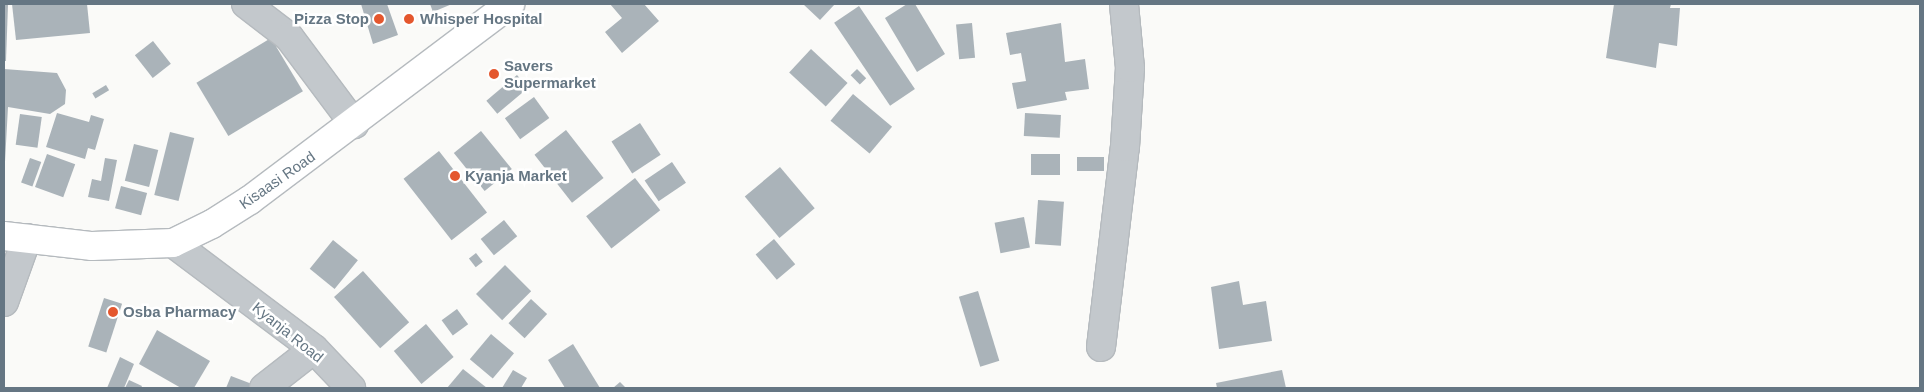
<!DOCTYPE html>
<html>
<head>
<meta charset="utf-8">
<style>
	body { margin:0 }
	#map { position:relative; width:1924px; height:392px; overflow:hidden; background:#fafaf8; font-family:Arial,sans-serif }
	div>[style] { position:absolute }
	.building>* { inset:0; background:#aab3b9; transform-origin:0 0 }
	.roads { filter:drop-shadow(1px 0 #b5babe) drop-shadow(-1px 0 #b5babe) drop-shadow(0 1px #b5babe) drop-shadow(0 -1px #b5babe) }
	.minor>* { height:28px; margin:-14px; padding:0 14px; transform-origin:14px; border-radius:14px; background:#c3c8cc }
	.major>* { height:28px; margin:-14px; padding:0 14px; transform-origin:14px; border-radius:14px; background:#fff }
	.dots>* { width:14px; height:14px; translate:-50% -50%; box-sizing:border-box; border:2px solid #fff; border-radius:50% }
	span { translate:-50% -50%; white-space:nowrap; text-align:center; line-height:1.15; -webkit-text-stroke:5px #fff; paint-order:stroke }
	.poi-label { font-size:15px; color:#657683; font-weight:700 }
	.right { translate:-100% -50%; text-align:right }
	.left { translate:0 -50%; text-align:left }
	.street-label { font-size:15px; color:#657683 }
	.frame { position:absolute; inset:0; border:5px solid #657683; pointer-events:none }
</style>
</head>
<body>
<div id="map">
	<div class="building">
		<div style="clip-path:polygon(12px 4px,87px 4px,90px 33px,16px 40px)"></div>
		<div style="clip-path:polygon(361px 4px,387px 4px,398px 35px,373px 44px)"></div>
		<div style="clip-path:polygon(430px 4px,452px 4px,433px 12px)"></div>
		<div style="clip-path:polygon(610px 4px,644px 4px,659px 21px,622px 53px,605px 32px,622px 18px)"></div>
		<div style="clip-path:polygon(803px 4px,835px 4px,820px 20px)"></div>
		<div style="clip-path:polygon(907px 4px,915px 4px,945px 54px,917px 72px,885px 18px)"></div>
		<div style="clip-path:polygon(1614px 4px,1671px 4px,1670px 8px,1680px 8px,1677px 46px,1659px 43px,1656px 68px,1606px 58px)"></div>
		<div style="clip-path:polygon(4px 5px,8px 5px,6px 61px,4px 61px)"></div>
		<div style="left:859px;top:6px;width:100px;height:30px;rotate:56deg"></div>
		<div style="left:972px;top:23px;width:35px;height:16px;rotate:85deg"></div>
		<div style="clip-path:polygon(1061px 23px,1065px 62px,1085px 59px,1089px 89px,1065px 92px,1067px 100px,1017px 109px,1012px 83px,1026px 81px,1021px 53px,1010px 55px,1006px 33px)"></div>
		<div style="left:271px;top:38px;width:62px;height:87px;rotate:59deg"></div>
		<div style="left:153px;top:41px;width:29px;height:23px;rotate:52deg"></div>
		<div style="left:811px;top:49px;width:50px;height:32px;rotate:43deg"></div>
		<div style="clip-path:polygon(4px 69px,57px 73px,66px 90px,65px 104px,50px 114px,8px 107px,5px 162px)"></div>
		<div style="left:857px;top:69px;width:13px;height:9px;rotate:45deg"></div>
		<div style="left:517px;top:75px;width:17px;height:40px;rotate:50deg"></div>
		<div style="left:106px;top:85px;width:6px;height:16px;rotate:59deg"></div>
		<div style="left:853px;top:94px;width:51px;height:35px;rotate:40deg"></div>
		<div style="left:534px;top:97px;width:26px;height:36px;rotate:54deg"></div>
		<div style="clip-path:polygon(57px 113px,89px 122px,91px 115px,104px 119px,95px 150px,88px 148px,85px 159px,46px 147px)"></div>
		<div style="left:1025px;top:113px;width:36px;height:23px;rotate:3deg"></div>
		<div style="left:20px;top:114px;width:22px;height:31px;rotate:8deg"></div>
		<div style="left:640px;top:123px;width:38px;height:34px;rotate:57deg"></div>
		<div style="left:566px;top:130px;width:61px;height:40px;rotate:52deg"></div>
		<div style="left:481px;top:131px;width:49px;height:35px;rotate:51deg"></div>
		<div style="left:170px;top:132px;width:25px;height:65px;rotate:14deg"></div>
		<div style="left:134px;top:144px;width:25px;height:38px;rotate:14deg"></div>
		<div style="left:439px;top:151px;width:78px;height:45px;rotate:52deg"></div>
		<div style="left:47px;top:154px;width:30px;height:35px;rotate:20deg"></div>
		<div style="left:1031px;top:154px;width:29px;height:21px"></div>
		<div style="left:1077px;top:157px;width:27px;height:14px"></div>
		<div style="left:30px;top:158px;width:12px;height:26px;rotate:20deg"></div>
		<div style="clip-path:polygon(105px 158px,117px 160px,109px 201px,88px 197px,92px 179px,101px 181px)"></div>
		<div style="left:672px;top:162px;width:25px;height:33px;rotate:56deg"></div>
		<div style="left:780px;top:167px;width:54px;height:46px;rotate:50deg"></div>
		<div style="left:635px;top:178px;width:41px;height:62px;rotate:52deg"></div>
		<div style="left:121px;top:186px;width:27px;height:23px;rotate:15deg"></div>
		<div style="left:1038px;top:200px;width:26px;height:44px;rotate:4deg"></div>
		<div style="left:1024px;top:217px;width:31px;height:30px;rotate:79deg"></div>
		<div style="left:504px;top:220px;width:21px;height:30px;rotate:51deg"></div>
		<div style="left:774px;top:239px;width:33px;height:24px;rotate:50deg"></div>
		<div style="left:333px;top:240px;width:32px;height:37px;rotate:39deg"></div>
		<div style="left:476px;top:253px;width:11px;height:9px;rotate:52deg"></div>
		<div style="left:505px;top:265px;width:37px;height:41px;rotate:45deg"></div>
		<div style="left:363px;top:271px;width:69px;height:39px;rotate:48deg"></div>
		<div style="clip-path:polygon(1239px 281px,1243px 305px,1266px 301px,1272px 341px,1219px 349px,1211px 287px)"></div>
		<div style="left:978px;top:291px;width:73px;height:20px;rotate:73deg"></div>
		<div style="left:104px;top:298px;width:19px;height:51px;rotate:18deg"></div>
		<div style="left:531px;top:299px;width:22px;height:33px;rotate:43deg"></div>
		<div style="left:457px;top:309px;width:19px;height:19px;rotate:54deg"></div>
		<div style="left:426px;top:324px;width:43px;height:42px;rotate:50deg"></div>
		<div style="clip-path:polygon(157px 330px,210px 361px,194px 388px,181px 388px,139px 364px)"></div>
		<div style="left:491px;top:334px;width:30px;height:33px;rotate:40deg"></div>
		<div style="clip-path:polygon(573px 344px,600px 388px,565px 388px,548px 360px)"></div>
		<div style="clip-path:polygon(120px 357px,134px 364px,124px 388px,107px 388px)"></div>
		<div style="clip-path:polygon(463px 369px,487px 388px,447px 388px)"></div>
		<div style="clip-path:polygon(513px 370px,527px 378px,521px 388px,502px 388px)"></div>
		<div style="clip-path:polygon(1282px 370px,1286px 388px,1217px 388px,1216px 383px)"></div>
		<div style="clip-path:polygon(231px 376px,252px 384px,250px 388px,226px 388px)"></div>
		<div style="clip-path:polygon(129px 380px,142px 386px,141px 388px,125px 388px)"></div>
		<div style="clip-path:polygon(620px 382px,626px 388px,613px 388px)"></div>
	</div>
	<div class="roads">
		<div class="minor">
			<div style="left:246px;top:4px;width:54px;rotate:37.5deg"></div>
			<div style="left:289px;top:37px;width:109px;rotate:53.2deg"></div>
			<div style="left:173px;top:243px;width:176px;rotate:36.9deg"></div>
			<div style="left:314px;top:349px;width:54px;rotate:46.5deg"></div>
			<div style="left:4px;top:302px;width:68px;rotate:-70.2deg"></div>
			<div style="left:1101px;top:347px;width:201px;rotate:-83.2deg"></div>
			<div style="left:1125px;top:147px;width:79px;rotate:-86.4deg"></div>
			<div style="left:1130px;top:68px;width:64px;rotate:-95.4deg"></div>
			<div style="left:264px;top:388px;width:63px;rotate:-38deg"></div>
		</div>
		<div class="major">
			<div style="left:4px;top:236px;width:89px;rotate:6.5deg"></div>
			<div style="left:92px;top:246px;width:81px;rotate:-2.1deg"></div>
			<div style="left:173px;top:243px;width:43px;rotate:-26deg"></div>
			<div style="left:212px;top:224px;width:45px;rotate:-32.3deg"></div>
			<div style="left:250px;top:200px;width:326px;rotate:-37deg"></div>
		</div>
	</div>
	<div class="dots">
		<div style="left:379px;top:19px;background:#e4572e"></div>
		<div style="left:409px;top:19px;background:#e4572e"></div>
		<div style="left:494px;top:74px;background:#e4572e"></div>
		<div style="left:455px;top:176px;background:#e4572e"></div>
		<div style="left:113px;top:312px;background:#e4572e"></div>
	</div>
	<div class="poi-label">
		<span class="right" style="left:369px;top:19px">Pizza Stop</span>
		<span class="left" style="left:420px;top:19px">Whisper Hospital</span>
		<span class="left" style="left:504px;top:74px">Savers<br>Supermarket</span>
		<span class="left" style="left:465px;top:176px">Kyanja Market</span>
		<span class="left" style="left:123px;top:312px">Osba Pharmacy</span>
	</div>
	<div class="street-label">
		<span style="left:277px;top:180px;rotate:-35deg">Kisaasi Road</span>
		<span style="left:288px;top:332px;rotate:39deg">Kyanja Road</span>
	</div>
	<div class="frame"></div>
</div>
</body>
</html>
